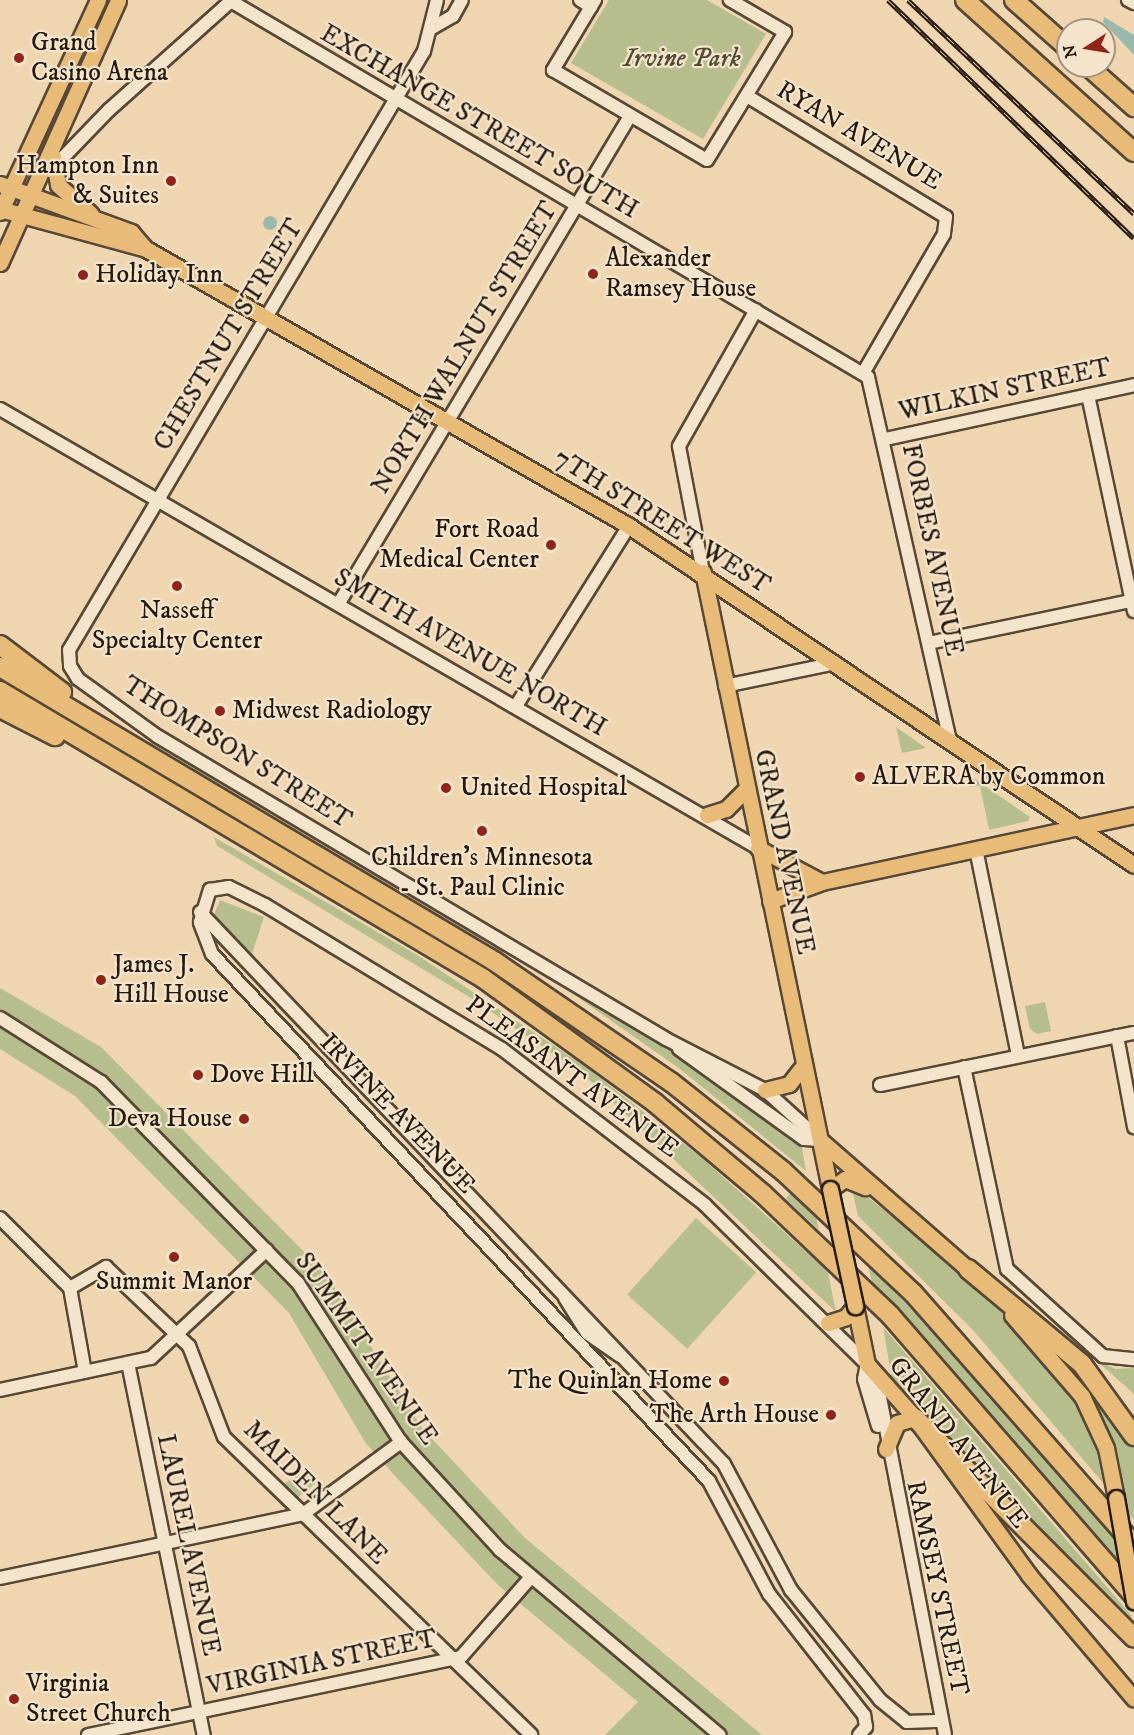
<!DOCTYPE html>
<html>
<head>
<meta charset="utf-8">
<style>
	body { margin:0 }
	#map { position:relative; width:1134px; height:1735px; overflow:hidden; background:#efd6b1; font-family:"IM FELL DW Pica",serif }
	div>[style] { position:absolute }
	.green>* { inset:0; background:#b6be8e; transform-origin:0 0 }
	.water>* { inset:0; background:#9ab9ac }
	.round { border-radius:50% }
	.roads { filter:drop-shadow(2px 0 #574836) drop-shadow(-2px 0 #574836) drop-shadow(0 2px #574836) drop-shadow(0 -2px #574836) }
	.minor>* { height:12px; margin:-6px; padding:0 6px; transform-origin:6px; border-radius:6px; background:#f5e4cc }
	.major>* { height:15px; margin:-7.5px; padding:0 7.5px; transform-origin:7.5px; border-radius:7.5px; background:#e8bb78 }
	.highway>* { height:18px; margin:-9px; padding:0 9px; transform-origin:9px; border-radius:9px; background:#e8bb78 }
	.rail>* { height:5px; margin-top:-2.5px; transform-origin:0; background:repeating-linear-gradient(90deg,#f5e4cc 0 9px,#24190d 0 18px); box-sizing:border-box; border-block:2px solid #24190d }
	.bridges { filter:drop-shadow(2px 0 #24190d) drop-shadow(-2px 0 #24190d) drop-shadow(0 2px #24190d) drop-shadow(0 -2px #24190d) }
	.major-bridge>* { height:15px; margin:-7.5px; padding:0 7.5px; transform-origin:7.5px; border-radius:7.5px; background:#e8bb78 }
	.dots>* { width:16px; height:16px; translate:-50% -50%; box-sizing:border-box; border:3px solid #f5e4cc; border-radius:50% }
	span { translate:-50% -50%; white-space:nowrap; text-align:center; line-height:1.15; -webkit-text-stroke:4.5px #f5e4cc; paint-order:stroke }
	.poi-label { font-size:26px; color:#24190d }
	.left { translate:0 -50%; text-align:left }
	.right { translate:-100% -50%; text-align:right }
	.park-label { font-size:26px; color:#504b34; font-style:italic }
	.street-label { font-size:26px; color:#24190d }
	.north { position:absolute; left:1056px; top:18px; width:60px; height:60px; box-sizing:border-box; background:#f5e4cc; border:2px solid #a19380; border-radius:50%; rotate:258deg; font-size:16px; font-weight:700; line-height:24px; text-align:center; color:#24190d }
	.north::after { content:''; display:block; margin:auto; width:21px; height:27px; background:#8f2418; clip-path:polygon(50% 0,100% 100%,50% 72%,0 100%) }
</style>
</head>
<body>
<div id="map">
	<div class="green">
		<div style="clip-path:polygon(609px 0,707px 0,766px 34px,703px 139px,571px 63px)"></div>
		<div style="clip-path:polygon(896px 727px,926px 748px,902px 753px)"></div>
		<div style="clip-path:polygon(966px 773px,1030px 817px,1028px 821px,989px 830px,980px 786px,970px 787px)"></div>
		<div style="clip-path:polygon(214px 837px,417px 955px,589px 1069px,703px 1159px,822px 1266px,828px 1273px,836px 1312px,584px 1075px,471px 998px,217px 846px)"></div>
		<div style="clip-path:polygon(220px 900px,264px 917px,251px 957px,213px 917px)"></div>
		<div style="clip-path:polygon(569px 984px,675px 1052px,802px 1147px,806px 1171px,680px 1069px,566px 989px)"></div>
		<div style="clip-path:polygon(0 988px,101px 1047px,325px 1273px,422px 1428px,524px 1537px,762px 1735px,605px 1735px,638px 1702px,498px 1585px,395px 1476px,365px 1442px,289px 1313px,75px 1096px,0 1049px)"></div>
		<div style="clip-path:polygon(1045px 1002px,1051px 1031px,1037px 1034px,1030px 1029px,1025px 1006px)"></div>
		<div style="clip-path:polygon(851px 1184px,950px 1262px,1052px 1362px,1097px 1435px,1110px 1491px,973px 1330px,858px 1216px)"></div>
		<div style="clip-path:polygon(790px 1193px,816px 1217px,819px 1230px,786px 1199px)"></div>
		<div style="left:696px;top:1218px;width:81px;height:103px;rotate:42deg"></div>
		<div style="clip-path:polygon(868px 1265px,957px 1355px,1118px 1542px,1123px 1569px,872px 1282px)"></div>
		<div style="clip-path:polygon(883px 1327px,1131px 1615px,1134px 1629px,892px 1379px)"></div>
		<div style="clip-path:polygon(1066px 1356px,1134px 1443px,1134px 1520px,1126px 1511px,1108px 1432px)"></div>
		<div style="clip-path:polygon(1097px 1361px,1116px 1369px,1134px 1368px,1134px 1394px)"></div>
		<div style="clip-path:polygon(306px 1470px,317px 1482px,296px 1499px,282px 1485px)"></div>
	</div>
	<div class="water">
		<div style="clip-path:polygon(1104px 17px,1134px 35px,1134px 55px,1103px 22px)"></div>
		<div class="round" style="left:263px;top:216px;width:14px;height:14px"></div>
	</div>
	<div class="roads">
		<div class="minor">
			<div style="left:229px;top:0;width:742px;rotate:30.54deg"></div>
			<div style="left:868px;top:377px;width:373px;rotate:77.3deg"></div>
			<div style="left:437px;top:0;width:53px;rotate:104.3deg"></div>
			<div style="left:424px;top:51px;width:696px;rotate:120.65deg"></div>
			<div style="left:69px;top:650px;width:16px;rotate:86deg"></div>
			<div style="left:70px;top:666px;width:15px;rotate:58deg"></div>
			<div style="left:78px;top:679px;width:97px;rotate:35.8deg"></div>
			<div style="left:157px;top:736px;width:592px;rotate:30.76deg"></div>
			<div style="left:666px;top:1039px;width:111px;rotate:27.3deg"></div>
			<div style="left:765px;top:1090px;width:74px;rotate:42.3deg"></div>
			<div style="left:580px;top:0;width:13px;rotate:32deg"></div>
			<div style="left:595px;top:0;width:82px;rotate:121deg"></div>
			<div style="left:553px;top:70px;width:178px;rotate:30.3deg"></div>
			<div style="left:707px;top:160px;width:150px;rotate:-58.6deg"></div>
			<div style="left:785px;top:32px;width:64px;rotate:-149.8deg"></div>
			<div style="left:1128px;top:0;width:7px;rotate:27deg"></div>
			<div style="left:432px;top:28px;width:24px;rotate:-30deg"></div>
			<div style="left:453px;top:16px;width:18px;rotate:-61deg"></div>
			<div style="left:747px;top:96px;width:233px;rotate:31.3deg"></div>
			<div style="left:946px;top:217px;width:17px;rotate:97deg"></div>
			<div style="left:944px;top:234px;width:161px;rotate:120.2deg"></div>
			<div style="left:50px;top:171px;width:85px;rotate:-46deg"></div>
			<div style="left:109px;top:110px;width:165px;rotate:-41.8deg"></div>
			<div style="left:1088px;top:395px;width:221px;rotate:78deg"></div>
			<div style="left:0;top:409px;width:876px;rotate:30.08deg"></div>
			<div style="left:885px;top:439px;width:255px;rotate:-12.2deg"></div>
			<div style="left:703px;top:572px;width:128px;rotate:-100.8deg"></div>
			<div style="left:679px;top:446px;width:156px;rotate:-60.5deg"></div>
			<div style="left:339px;top:603px;width:567px;rotate:-59.14deg"></div>
			<div style="left:929px;top:643px;width:209px;rotate:-11.8deg"></div>
			<div style="left:725px;top:686px;width:113px;rotate:-11.7deg"></div>
			<div style="left:516px;top:706px;width:213px;rotate:-57.9deg"></div>
			<div style="left:976px;top:849px;width:211px;rotate:78.5deg"></div>
			<div style="left:200px;top:912px;width:761px;rotate:46.49deg"></div>
			<div style="left:724px;top:1464px;width:143px;rotate:62deg"></div>
			<div style="left:791px;top:1590px;width:141px;rotate:51deg"></div>
			<div style="left:880px;top:1700px;width:35px;rotate:39deg"></div>
			<div style="left:907px;top:1722px;width:35px;rotate:-2deg"></div>
			<div style="left:0;top:1018px;width:120px;rotate:32.4deg"></div>
			<div style="left:101px;top:1082px;width:281px;rotate:45.6deg"></div>
			<div style="left:298px;top:1283px;width:189px;rotate:57.1deg"></div>
			<div style="left:401px;top:1442px;width:147px;rotate:47.5deg"></div>
			<div style="left:500px;top:1550px;width:287px;rotate:40.1deg"></div>
			<div style="left:1117px;top:1036px;width:93px;rotate:79.4deg"></div>
			<div style="left:679px;top:1049px;width:154px;rotate:35.8deg"></div>
			<div style="left:804px;top:1139px;width:16px;rotate:4deg"></div>
			<div style="left:964px;top:1067px;width:207px;rotate:78deg"></div>
			<div style="left:1007px;top:1269px;width:130px;rotate:42.2deg"></div>
			<div style="left:1103px;top:1356px;width:31px;rotate:6deg"></div>
			<div style="left:880px;top:1085px;width:259px;rotate:-11.6deg"></div>
			<div style="left:0;top:1218px;width:99px;rotate:45deg"></div>
			<div style="left:70px;top:1288px;width:85px;rotate:79.9deg"></div>
			<div style="left:70px;top:1288px;width:42px;rotate:-30.3deg"></div>
			<div style="left:106px;top:1267px;width:115px;rotate:43.6deg"></div>
			<div style="left:189px;top:1346px;width:97px;rotate:69deg"></div>
			<div style="left:224px;top:1437px;width:428px;rotate:44.1deg"></div>
			<div style="left:565px;top:1298px;width:41px;rotate:57.8deg"></div>
			<div style="left:587px;top:1333px;width:40px;rotate:34.9deg"></div>
			<div style="left:128px;top:1363px;width:380px;rotate:78.5deg"></div>
			<div style="left:867px;top:1364px;width:15px;rotate:101deg"></div>
			<div style="left:864px;top:1379px;width:49px;rotate:73.4deg"></div>
			<div style="left:0;top:1390px;width:154px;rotate:-12deg"></div>
			<div style="left:151px;top:1358px;width:158px;rotate:-43deg"></div>
			<div style="left:0;top:1578px;width:310px;rotate:-11.9deg"></div>
			<div style="left:303px;top:1514px;width:122px;rotate:-36.3deg"></div>
			<div style="left:88px;top:1735px;width:381px;rotate:-11.8deg"></div>
			<div style="left:461px;top:1657px;width:106px;rotate:-48.8deg"></div>
			<div style="left:859px;top:1735px;width:11px;rotate:-49deg"></div>
			<div style="left:866px;top:1727px;width:12px;rotate:-99deg"></div>
			<div style="left:864px;top:1715px;width:154px;rotate:-128.1deg"></div>
			<div style="left:769px;top:1594px;width:128px;rotate:-118deg"></div>
			<div style="left:709px;top:1481px;width:724px;rotate:-133.32deg"></div>
			<div style="left:212px;top:954px;width:34px;rotate:-111deg"></div>
			<div style="left:200px;top:922px;width:34px;rotate:-73deg"></div>
			<div style="left:210px;top:890px;width:19px;rotate:-9deg"></div>
			<div style="left:229px;top:887px;width:40px;rotate:26.6deg"></div>
			<div style="left:265px;top:905px;width:277px;rotate:31.3deg"></div>
			<div style="left:502px;top:1049px;width:256px;rotate:37.5deg"></div>
			<div style="left:705px;top:1205px;width:227px;rotate:44.5deg"></div>
			<div style="left:867px;top:1364px;width:30px;rotate:67deg"></div>
			<div style="left:879px;top:1392px;width:349px;rotate:79.1deg"></div>
		</div>
		<div class="major">
			<div style="left:53px;top:156px;width:29px;rotate:80deg"></div>
			<div style="left:58px;top:185px;width:43px;rotate:41.2deg"></div>
			<div style="left:0;top:184px;width:140px;rotate:20.1deg"></div>
			<div style="left:131px;top:232px;width:23px;rotate:49deg"></div>
			<div style="left:146px;top:249px;width:557px;rotate:29.83deg"></div>
			<div style="left:629px;top:526px;width:608px;rotate:33.87deg"></div>
			<div style="left:0;top:209px;width:151px;rotate:15.3deg"></div>
			<div style="left:0;top:212px;width:234px;rotate:-65.2deg"></div>
			<div style="left:0;top:263px;width:288px;rotate:-65.8deg"></div>
			<div style="left:703px;top:572px;width:630px;rotate:78.37deg"></div>
			<div style="left:707px;top:815px;width:20px;rotate:-18deg"></div>
			<div style="left:726px;top:809px;width:28px;rotate:-45deg"></div>
			<div style="left:758px;top:848px;width:72px;rotate:28deg"></div>
			<div style="left:822px;top:882px;width:319px;rotate:-12.1deg"></div>
			<div style="left:770px;top:901px;width:55px;rotate:-20.1deg"></div>
			<div style="left:765px;top:1090px;width:25px;rotate:-14deg"></div>
			<div style="left:789px;top:1084px;width:24px;rotate:-52deg"></div>
			<div style="left:820px;top:1140px;width:208px;rotate:41.1deg"></div>
			<div style="left:830px;top:1189px;width:18px;rotate:-34deg"></div>
			<div style="left:845px;top:1179px;width:22px;rotate:22deg"></div>
			<div style="left:855px;top:1306px;width:59px;rotate:78.3deg"></div>
			<div style="left:867px;top:1364px;width:72px;rotate:48.4deg"></div>
			<div style="left:915px;top:1418px;width:194px;rotate:54deg"></div>
			<div style="left:1029px;top:1575px;width:162px;rotate:49.7deg"></div>
			<div style="left:1012px;top:1315px;width:107px;rotate:49.2deg"></div>
			<div style="left:1082px;top:1396px;width:57px;rotate:65.2deg"></div>
			<div style="left:1106px;top:1448px;width:51px;rotate:78.7deg"></div>
			<div style="left:828px;top:1323px;width:19px;rotate:-18deg"></div>
			<div style="left:846px;top:1317px;width:14px;rotate:-51deg"></div>
			<div style="left:886px;top:1449px;width:28px;rotate:-67deg"></div>
			<div style="left:897px;top:1423px;width:19px;rotate:-16deg"></div>
		</div>
		<div class="highway">
			<div style="left:965px;top:0;width:227px;rotate:42deg"></div>
			<div style="left:1014px;top:0;width:72px;rotate:41.6deg"></div>
			<div style="left:1088px;top:66px;width:62px;rotate:41.7deg"></div>
			<div style="left:0;top:645px;width:78px;rotate:37.2deg"></div>
			<div style="left:0;top:667px;width:575px;rotate:30.76deg"></div>
			<div style="left:494px;top:961px;width:214px;rotate:34.4deg"></div>
			<div style="left:671px;top:1082px;width:144px;rotate:38.5deg"></div>
			<div style="left:784px;top:1172px;width:177px;rotate:43.2deg"></div>
			<div style="left:913px;top:1293px;width:335px;rotate:48.7deg"></div>
			<div style="left:0;top:691px;width:563px;rotate:30.75deg"></div>
			<div style="left:484px;top:979px;width:211px;rotate:35.9deg"></div>
			<div style="left:655px;top:1103px;width:141px;rotate:40.1deg"></div>
			<div style="left:763px;top:1194px;width:175px;rotate:43.6deg"></div>
			<div style="left:890px;top:1315px;width:372px;rotate:49deg"></div>
			<div style="left:0;top:708px;width:62px;rotate:27deg"></div>
			<div style="left:968px;top:1269px;width:148px;rotate:39.8deg"></div>
			<div style="left:1082px;top:1364px;width:89px;rotate:54.2deg"></div>
			<div style="left:915px;top:1418px;width:310px;rotate:45.1deg"></div>
		</div>
	</div>
	<div class="rail">
		<div style="left:888px;top:0;width:342px;rotate:44.1deg"></div>
		<div style="left:908px;top:0;width:311px;rotate:43.4deg"></div>
	</div>
	<div class="bridges">
		<div class="major-bridge">
			<div style="left:830px;top:1189px;width:120px;rotate:77.9deg"></div>
			<div style="left:1116px;top:1498px;width:105px;rotate:80.1deg"></div>
		</div>
	</div>
	<div class="dots">
		<div style="left:19px;top:58px;background:#8f2418"></div>
		<div style="left:171px;top:181px;background:#8f2418"></div>
		<div style="left:593px;top:274px;background:#8f2418"></div>
		<div style="left:83px;top:275px;background:#8f2418"></div>
		<div style="left:551px;top:545px;background:#8f2418"></div>
		<div style="left:177px;top:586px;background:#8f2418"></div>
		<div style="left:220px;top:711px;background:#8f2418"></div>
		<div style="left:860px;top:777px;background:#8f2418"></div>
		<div style="left:446px;top:788px;background:#8f2418"></div>
		<div style="left:482px;top:831px;background:#8f2418"></div>
		<div style="left:101px;top:980px;background:#8f2418"></div>
		<div style="left:198px;top:1075px;background:#8f2418"></div>
		<div style="left:244px;top:1119px;background:#8f2418"></div>
		<div style="left:174px;top:1257px;background:#8f2418"></div>
		<div style="left:724px;top:1381px;background:#8f2418"></div>
		<div style="left:831px;top:1415px;background:#8f2418"></div>
		<div style="left:14px;top:1699px;background:#8f2418"></div>
	</div>
	<div class="poi-label">
		<span class="left" style="left:31px;top:58px">Grand<br>Casino Arena</span>
		<span class="right" style="left:159px;top:181px">Hampton Inn<br>&amp; Suites</span>
		<span class="left" style="left:605px;top:274px">Alexander<br>Ramsey House</span>
		<span class="left" style="left:95px;top:275px">Holiday Inn</span>
		<span class="right" style="left:539px;top:545px">Fort Road<br>Medical Center</span>
		<span style="left:177px;top:626px">Nasseff<br>Specialty Center</span>
		<span class="left" style="left:232px;top:711px">Midwest Radiology</span>
		<span class="left" style="left:872px;top:777px">ALVERA by Common</span>
		<span class="left" style="left:460px;top:788px">United Hospital</span>
		<span style="left:482px;top:873px">Children's Minnesota<br>- St. Paul Clinic</span>
		<span class="left" style="left:113px;top:980px">James J.<br>Hill House</span>
		<span class="left" style="left:210px;top:1075px">Dove Hill</span>
		<span class="right" style="left:232px;top:1119px">Deva House</span>
		<span style="left:174px;top:1282px">Summit Manor</span>
		<span class="right" style="left:712px;top:1381px">The Quinlan Home</span>
		<span class="right" style="left:819px;top:1415px">The Arth House</span>
		<span class="left" style="left:26px;top:1699px">Virginia<br>Street Church</span>
	</div>
	<div class="park-label">
		<span style="left:682px;top:59px">Irvine Park</span>
	</div>
	<div class="street-label">
		<span style="left:479px;top:122px;rotate:30deg">EXCHANGE STREET SOUTH</span>
		<span style="left:859px;top:136px;rotate:31deg">RYAN AVENUE</span>
		<span style="left:229px;top:335px;rotate:-59deg">CHESTNUT STREET</span>
		<span style="left:465px;top:348px;rotate:-59deg">NORTH WALNUT STREET</span>
		<span style="left:1005px;top:390px;rotate:-12deg">WILKIN STREET</span>
		<span style="left:662px;top:522px;rotate:32deg">7TH STREET WEST</span>
		<span style="left:932px;top:550px;rotate:78deg">FORBES AVENUE</span>
		<span style="left:470px;top:653px;rotate:30deg">SMITH AVENUE NORTH</span>
		<span style="left:237px;top:753px;rotate:32deg">THOMPSON STREET</span>
		<span style="left:784px;top:852px;rotate:78deg">GRAND AVENUE</span>
		<span style="left:572px;top:1077px;rotate:36deg">PLEASANT AVENUE</span>
		<span style="left:397px;top:1114px;rotate:46deg">IRVINE AVENUE</span>
		<span style="left:366px;top:1349px;rotate:55deg">SUMMIT AVENUE</span>
		<span style="left:958px;top:1443px;rotate:52deg">GRAND AVENUE</span>
		<span style="left:315px;top:1493px;rotate:45deg">MAIDEN LANE</span>
		<span style="left:188px;top:1545px;rotate:78deg">LAUREL AVENUE</span>
		<span style="left:937px;top:1588px;rotate:78deg">RAMSEY STREET</span>
		<span style="left:322px;top:1663px;rotate:-12deg">VIRGINIA STREET</span>
	</div>
	<div class="north">N</div>
</div>
</body>
</html>
